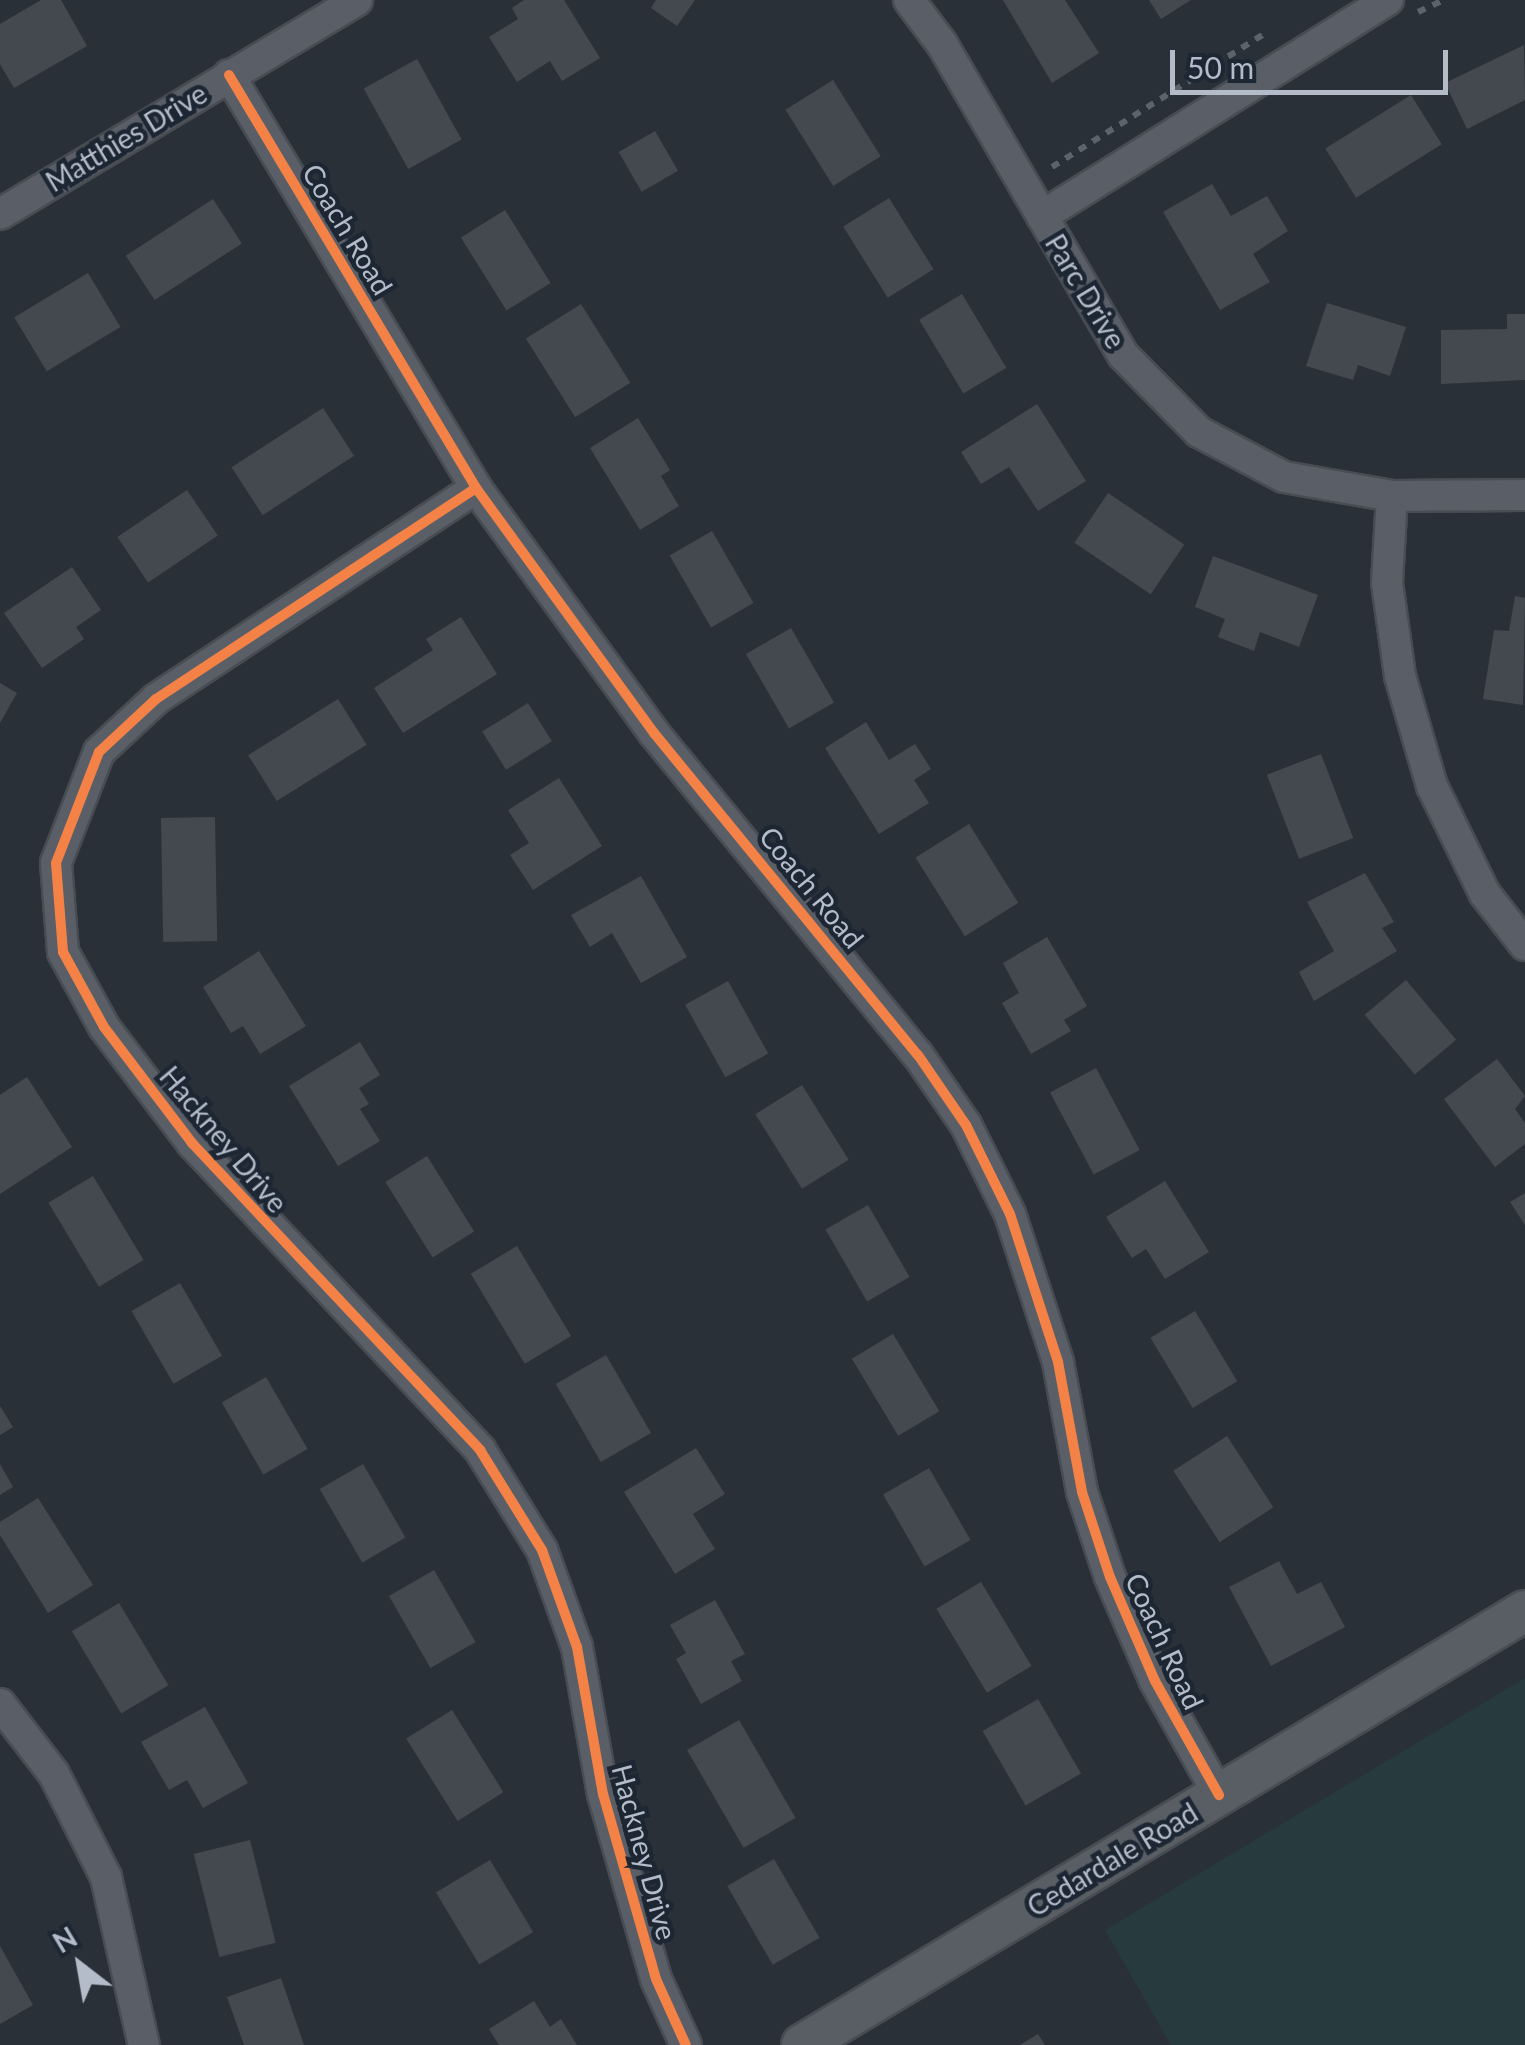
<!DOCTYPE html>
<html>
<head>
<meta charset="utf-8">
<style>
	body { margin:0 }
	#map { position:relative; width:1525px; height:2045px; overflow:hidden; background:#2a3038; font-family:Lato,sans-serif }
	div>[style] { position:absolute }
	.green>* { inset:0; background:#273a3e }
	.building>* { inset:0; background:#444950; transform-origin:0 0 }
	.path>* { height:6px; margin-top:-3px; transform-origin:0; background:repeating-linear-gradient(90deg,#5d636a 0 8px,transparent 0 16px) }
	.roads { filter:drop-shadow(2px 0 #484c53) drop-shadow(-2px 0 #484c53) drop-shadow(0 2px #484c53) drop-shadow(0 -2px #484c53) }
	.street>* { height:30px; margin:-15px; padding:0 15px; transform-origin:15px; border-radius:15px; background:#5a5e66 }
	.secondary>* { height:40px; margin:-20px; padding:0 20px; transform-origin:20px; border-radius:20px; background:#595d64 }
	.cycleway>* { height:10px; margin:-5px; padding:0 5px; transform-origin:5px; border-radius:5px; background:#f48246 }
	span { translate:-50% -50%; white-space:nowrap; text-align:center; line-height:1.15; -webkit-text-stroke:9px #1d2633; paint-order:stroke }
	.street-label { font-size:28px; color:#b4bcc9 }
	.north { position:absolute; left:30px; top:1915px; width:100px; height:100px; -webkit-text-stroke:8px #1d2633; paint-order:stroke; rotate:329deg; font-size:28px; font-weight:700; line-height:40px; text-align:center; color:#b4bcc9 }
	.north::after { content:''; display:block; margin:auto; width:35px; height:45px; background:#b4bcc9; clip-path:polygon(50% 0,100% 100%,50% 72%,0 100%) }
	.scale { position:absolute; left:1170px; top:50px; width:278px; height:45px; box-sizing:border-box; border:5px solid #b4bcc9; border-top:0; padding-left:12px; font-size:30px; line-height:35px; white-space:nowrap; color:#b4bcc9; -webkit-text-stroke:8px #1d2633; paint-order:stroke }
</style>
</head>
<body>
<div id="map">
	<div class="green">
		<div style="clip-path:polygon(1525px 1678px,1525px 2045px,1171px 2045px,1105px 1930px)"></div>
	</div>
	<div class="building">
		<div style="clip-path:polygon(41px 0,61px 0,87px 46px,14px 88px,0 64px,0 24px)"></div>
		<div style="clip-path:polygon(524px 0,564px 0,600px 58px,562px 81px,550px 61px,517px 82px,489px 37px,518px 19px,512px 8px)"></div>
		<div style="clip-path:polygon(656px 0,695px 0,677px 26px,651px 8px)"></div>
		<div style="clip-path:polygon(1003px 0,1065px 0,1099px 53px,1052px 83px)"></div>
		<div style="clip-path:polygon(1149px 0,1191px 0,1161px 19px)"></div>
		<div style="clip-path:polygon(1524px 45px,1525px 100px,1467px 129px,1445px 83px)"></div>
		<div style="left:417px;top:59px;width:92px;height:61px;rotate:61deg"></div>
		<div style="left:833px;top:80px;width:90px;height:56px;rotate:58deg"></div>
		<div style="left:1411px;top:95px;width:58px;height:101px;rotate:58deg"></div>
		<div style="left:655px;top:131px;width:46px;height:42px;rotate:60deg"></div>
		<div style="clip-path:polygon(1212px 184px,1231px 216px,1267px 196px,1288px 231px,1253px 254px,1270px 282px,1220px 310px,1163px 212px)"></div>
		<div style="left:889px;top:198px;width:84px;height:54px;rotate:58deg"></div>
		<div style="left:213px;top:199px;width:53px;height:104px;rotate:57deg"></div>
		<div style="left:505px;top:210px;width:86px;height:52px;rotate:58deg"></div>
		<div style="left:88px;top:273px;width:63px;height:86px;rotate:59deg"></div>
		<div style="left:962px;top:294px;width:86px;height:50px;rotate:59deg"></div>
		<div style="clip-path:polygon(1327px 303px,1406px 327px,1390px 376px,1358px 365px,1353px 380px,1306px 366px)"></div>
		<div style="left:581px;top:304px;width:93px;height:65px;rotate:58deg"></div>
		<div style="clip-path:polygon(1507px 314px,1525px 314px,1525px 380px,1441px 384px,1441px 330px,1507px 329px)"></div>
		<div style="clip-path:polygon(1037px 404px,1086px 481px,1038px 511px,1009px 467px,981px 484px,961px 452px)"></div>
		<div style="left:323px;top:408px;width:57px;height:109px;rotate:57deg"></div>
		<div style="clip-path:polygon(638px 418px,670px 470px,661px 476px,679px 506px,640px 530px,590px 448px)"></div>
		<div style="left:187px;top:490px;width:55px;height:84px;rotate:56deg"></div>
		<div style="left:1108px;top:493px;width:92px;height:60px;rotate:34deg"></div>
		<div style="left:712px;top:531px;width:83px;height:49px;rotate:60deg"></div>
		<div style="clip-path:polygon(1213px 556px,1318px 595px,1299px 647px,1260px 632px,1254px 651px,1218px 637px,1225px 619px,1195px 607px)"></div>
		<div style="clip-path:polygon(72px 567px,101px 610px,76px 627px,84px 639px,42px 668px,4px 613px)"></div>
		<div style="clip-path:polygon(1515px 596px,1525px 598px,1523px 705px,1483px 699px,1494px 630px,1509px 631px)"></div>
		<div style="clip-path:polygon(461px 617px,497px 674px,403px 733px,374px 688px,433px 650px,426px 639px)"></div>
		<div style="left:791px;top:628px;width:86px;height:52px;rotate:60deg"></div>
		<div style="clip-path:polygon(0 683px,17px 693px,0 723px)"></div>
		<div style="left:338px;top:699px;width:54px;height:106px;rotate:58deg"></div>
		<div style="left:528px;top:703px;width:45px;height:54px;rotate:58deg"></div>
		<div style="clip-path:polygon(866px 722px,889px 760px,915px 744px,931px 769px,914px 780px,929px 803px,879px 834px,825px 748px)"></div>
		<div style="left:1321px;top:754px;width:90px;height:58px;rotate:69deg"></div>
		<div style="clip-path:polygon(559px 778px,602px 846px,533px 890px,510px 855px,529px 843px,508px 810px)"></div>
		<div style="left:215px;top:817px;width:124px;height:54px;rotate:89deg"></div>
		<div style="left:969px;top:824px;width:93px;height:63px;rotate:58deg"></div>
		<div style="clip-path:polygon(1365px 873px,1394px 922px,1382px 928px,1397px 951px,1314px 1001px,1299px 972px,1334px 951px,1307px 902px)"></div>
		<div style="clip-path:polygon(641px 876px,687px 957px,641px 983px,612px 933px,590px 947px,571px 915px)"></div>
		<div style="clip-path:polygon(1047px 937px,1087px 1006px,1064px 1020px,1071px 1031px,1031px 1054px,1002px 1003px,1019px 993px,1003px 963px)"></div>
		<div style="clip-path:polygon(259px 951px,306px 1026px,260px 1054px,243px 1026px,231px 1033px,203px 987px)"></div>
		<div style="left:1406px;top:980px;width:78px;height:54px;rotate:50deg"></div>
		<div style="left:728px;top:981px;width:83px;height:49px;rotate:61deg"></div>
		<div style="clip-path:polygon(360px 1042px,380px 1075px,359px 1088px,369px 1104px,360px 1109px,380px 1141px,338px 1166px,289px 1086px)"></div>
		<div style="clip-path:polygon(1497px 1059px,1525px 1096px,1515px 1109px,1525px 1123px,1525px 1144px,1495px 1167px,1444px 1099px)"></div>
		<div style="left:1096px;top:1068px;width:93px;height:52px;rotate:62deg"></div>
		<div style="clip-path:polygon(27px 1077px,72px 1147px,0 1194px,0 1095px)"></div>
		<div style="left:802px;top:1085px;width:88px;height:55px;rotate:58deg"></div>
		<div style="left:427px;top:1156px;width:89px;height:49px;rotate:58deg"></div>
		<div style="left:93px;top:1176px;width:98px;height:52px;rotate:59deg"></div>
		<div style="clip-path:polygon(1165px 1181px,1209px 1252px,1165px 1279px,1146px 1249px,1132px 1258px,1106px 1217px)"></div>
		<div style="clip-path:polygon(1525px 1193px,1525px 1225px,1510px 1202px)"></div>
		<div style="left:868px;top:1205px;width:83px;height:49px;rotate:60deg"></div>
		<div style="left:517px;top:1246px;width:105px;height:54px;rotate:59deg"></div>
		<div style="left:180px;top:1283px;width:84px;height:56px;rotate:60deg"></div>
		<div style="left:1195px;top:1311px;width:82px;height:52px;rotate:59deg"></div>
		<div style="left:893px;top:1334px;width:90px;height:48px;rotate:59deg"></div>
		<div style="left:606px;top:1355px;width:90px;height:58px;rotate:60deg"></div>
		<div style="left:266px;top:1377px;width:83px;height:51px;rotate:60deg"></div>
		<div style="clip-path:polygon(0 1406px,13px 1427px,0 1435px)"></div>
		<div style="left:1227px;top:1436px;width:85px;height:64px;rotate:57deg"></div>
		<div style="clip-path:polygon(696px 1448px,725px 1494px,693px 1514px,715px 1549px,675px 1574px,624px 1492px)"></div>
		<div style="clip-path:polygon(0 1464px,13px 1487px,0 1495px)"></div>
		<div style="left:363px;top:1464px;width:85px;height:50px;rotate:60deg"></div>
		<div style="left:929px;top:1468px;width:83px;height:53px;rotate:60deg"></div>
		<div style="clip-path:polygon(38px 1498px,93px 1585px,48px 1613px,0 1535px,0 1522px)"></div>
		<div style="clip-path:polygon(1279px 1561px,1297px 1594px,1321px 1582px,1345px 1627px,1271px 1666px,1229px 1587px)"></div>
		<div style="left:434px;top:1570px;width:83px;height:52px;rotate:60deg"></div>
		<div style="left:981px;top:1582px;width:98px;height:52px;rotate:59deg"></div>
		<div style="clip-path:polygon(715px 1600px,745px 1654px,731px 1661px,742px 1681px,701px 1704px,676px 1659px,686px 1653px,670px 1625px)"></div>
		<div style="left:119px;top:1603px;width:96px;height:55px;rotate:59deg"></div>
		<div style="left:1038px;top:1699px;width:86px;height:64px;rotate:60deg"></div>
		<div style="clip-path:polygon(205px 1707px,248px 1783px,203px 1808px,187px 1780px,169px 1790px,141px 1742px)"></div>
		<div style="left:452px;top:1710px;width:97px;height:54px;rotate:58deg"></div>
		<div style="left:739px;top:1720px;width:113px;height:60px;rotate:60deg"></div>
		<div style="left:250px;top:1840px;width:106px;height:58px;rotate:76deg"></div>
		<div style="left:774px;top:1859px;width:91px;height:54px;rotate:60deg"></div>
		<div style="left:490px;top:1860px;width:84px;height:63px;rotate:59deg"></div>
		<div style="clip-path:polygon(0 1946px,33px 2005px,0 2024px)"></div>
		<div style="clip-path:polygon(281px 1978px,304px 2045px,244px 2045px,227px 1997px)"></div>
		<div style="clip-path:polygon(534px 2001px,550px 2027px,561px 2019px,577px 2045px,499px 2045px,489px 2029px)"></div>
		<div style="clip-path:polygon(1038px 2034px,1045px 2045px,1020px 2045px)"></div>
	</div>
	<div class="path">
		<div style="left:1418px;top:12px;width:29px;rotate:-25deg"></div>
		<div style="left:1052px;top:167px;width:250px;rotate:-32.1deg"></div>
	</div>
	<div class="roads">
		<div class="street">
			<div style="left:909px;top:0;width:55px;rotate:53.1deg"></div>
			<div style="left:942px;top:44px;width:360px;rotate:59.8deg"></div>
			<div style="left:1123px;top:355px;width:108px;rotate:45.4deg"></div>
			<div style="left:1199px;top:432px;width:96px;rotate:27.9deg"></div>
			<div style="left:1284px;top:477px;width:110px;rotate:10deg"></div>
			<div style="left:1392px;top:496px;width:133px;rotate:-0.4deg"></div>
			<div style="left:229px;top:75px;width:481px;rotate:59.1deg"></div>
			<div style="left:476px;top:488px;width:303px;rotate:54deg"></div>
			<div style="left:654px;top:733px;width:416px;rotate:50.7deg"></div>
			<div style="left:918px;top:1055px;width:85px;rotate:55.6deg"></div>
			<div style="left:966px;top:1125px;width:99px;rotate:63.7deg"></div>
			<div style="left:1010px;top:1214px;width:156px;rotate:72deg"></div>
			<div style="left:1058px;top:1362px;width:132px;rotate:79.5deg"></div>
			<div style="left:1082px;top:1492px;width:89px;rotate:71.8deg"></div>
			<div style="left:1110px;top:1577px;width:113px;rotate:66.6deg"></div>
			<div style="left:1155px;top:1681px;width:131px;rotate:60.7deg"></div>
			<div style="left:0;top:214px;width:416px;rotate:-30.9deg"></div>
			<div style="left:1042px;top:216px;width:408px;rotate:-32deg"></div>
			<div style="left:476px;top:488px;width:383px;rotate:146.6deg"></div>
			<div style="left:156px;top:699px;width:78px;rotate:137.1deg"></div>
			<div style="left:99px;top:752px;width:119px;rotate:111.2deg"></div>
			<div style="left:56px;top:863px;width:89px;rotate:85.5deg"></div>
			<div style="left:63px;top:952px;width:85px;rotate:61.3deg"></div>
			<div style="left:104px;top:1027px;width:146px;rotate:52.8deg"></div>
			<div style="left:192px;top:1143px;width:421px;rotate:46.8deg"></div>
			<div style="left:480px;top:1450px;width:118px;rotate:58.2deg"></div>
			<div style="left:542px;top:1550px;width:103px;rotate:70.2deg"></div>
			<div style="left:577px;top:1647px;width:149px;rotate:80deg"></div>
			<div style="left:603px;top:1794px;width:192px;rotate:74deg"></div>
			<div style="left:656px;top:1979px;width:72px;rotate:65.6deg"></div>
			<div style="left:1392px;top:496px;width:87px;rotate:93.3deg"></div>
			<div style="left:1387px;top:583px;width:94px;rotate:82deg"></div>
			<div style="left:1400px;top:676px;width:115px;rotate:73.8deg"></div>
			<div style="left:1432px;top:786px;width:120px;rotate:63.9deg"></div>
			<div style="left:1485px;top:894px;width:65px;rotate:51.9deg"></div>
			<div style="left:0;top:1704px;width:88px;rotate:52.4deg"></div>
			<div style="left:54px;top:1774px;width:115px;rotate:63.2deg"></div>
			<div style="left:106px;top:1877px;width:172px;rotate:77.3deg"></div>
		</div>
		<div class="secondary">
			<div style="left:802px;top:2045px;width:843px;rotate:-30.98deg"></div>
		</div>
	</div>
	<div class="cycleway">
		<div style="left:229px;top:75px;width:481px;rotate:59.1deg"></div>
		<div style="left:476px;top:488px;width:303px;rotate:54deg"></div>
		<div style="left:654px;top:733px;width:416px;rotate:50.7deg"></div>
		<div style="left:918px;top:1055px;width:85px;rotate:55.6deg"></div>
		<div style="left:966px;top:1125px;width:99px;rotate:63.7deg"></div>
		<div style="left:1010px;top:1214px;width:156px;rotate:72deg"></div>
		<div style="left:1058px;top:1362px;width:132px;rotate:79.5deg"></div>
		<div style="left:1082px;top:1492px;width:89px;rotate:71.8deg"></div>
		<div style="left:1110px;top:1577px;width:113px;rotate:66.6deg"></div>
		<div style="left:1155px;top:1681px;width:131px;rotate:60.7deg"></div>
		<div style="left:476px;top:488px;width:383px;rotate:146.6deg"></div>
		<div style="left:156px;top:699px;width:78px;rotate:137.1deg"></div>
		<div style="left:99px;top:752px;width:119px;rotate:111.2deg"></div>
		<div style="left:56px;top:863px;width:89px;rotate:85.5deg"></div>
		<div style="left:63px;top:952px;width:85px;rotate:61.3deg"></div>
		<div style="left:104px;top:1027px;width:146px;rotate:52.8deg"></div>
		<div style="left:192px;top:1143px;width:421px;rotate:46.8deg"></div>
		<div style="left:480px;top:1450px;width:118px;rotate:58.2deg"></div>
		<div style="left:542px;top:1550px;width:103px;rotate:70.2deg"></div>
		<div style="left:577px;top:1647px;width:149px;rotate:80deg"></div>
		<div style="left:603px;top:1794px;width:192px;rotate:74deg"></div>
		<div style="left:656px;top:1979px;width:72px;rotate:65.6deg"></div>
	</div>
	<div class="street-label">
		<span style="left:126px;top:137px;rotate:-31deg">Matthies Drive</span>
		<span style="left:348px;top:229px;rotate:59deg">Coach Road</span>
		<span style="left:1086px;top:291px;rotate:59deg">Parc Drive</span>
		<span style="left:812px;top:887px;rotate:51deg">Coach Road</span>
		<span style="left:224px;top:1139px;rotate:50deg">Hackney Drive</span>
		<span style="left:1165px;top:1641px;rotate:65deg">Coach Road</span>
		<span style="left:645px;top:1852px;rotate:75deg">Hackney Drive</span>
		<span style="left:1112px;top:1859px;rotate:-31deg">Cedardale Road</span>
	</div>
	<div class="north">N</div>
	<div class="scale">50 m</div>
</div>
</body>
</html>
